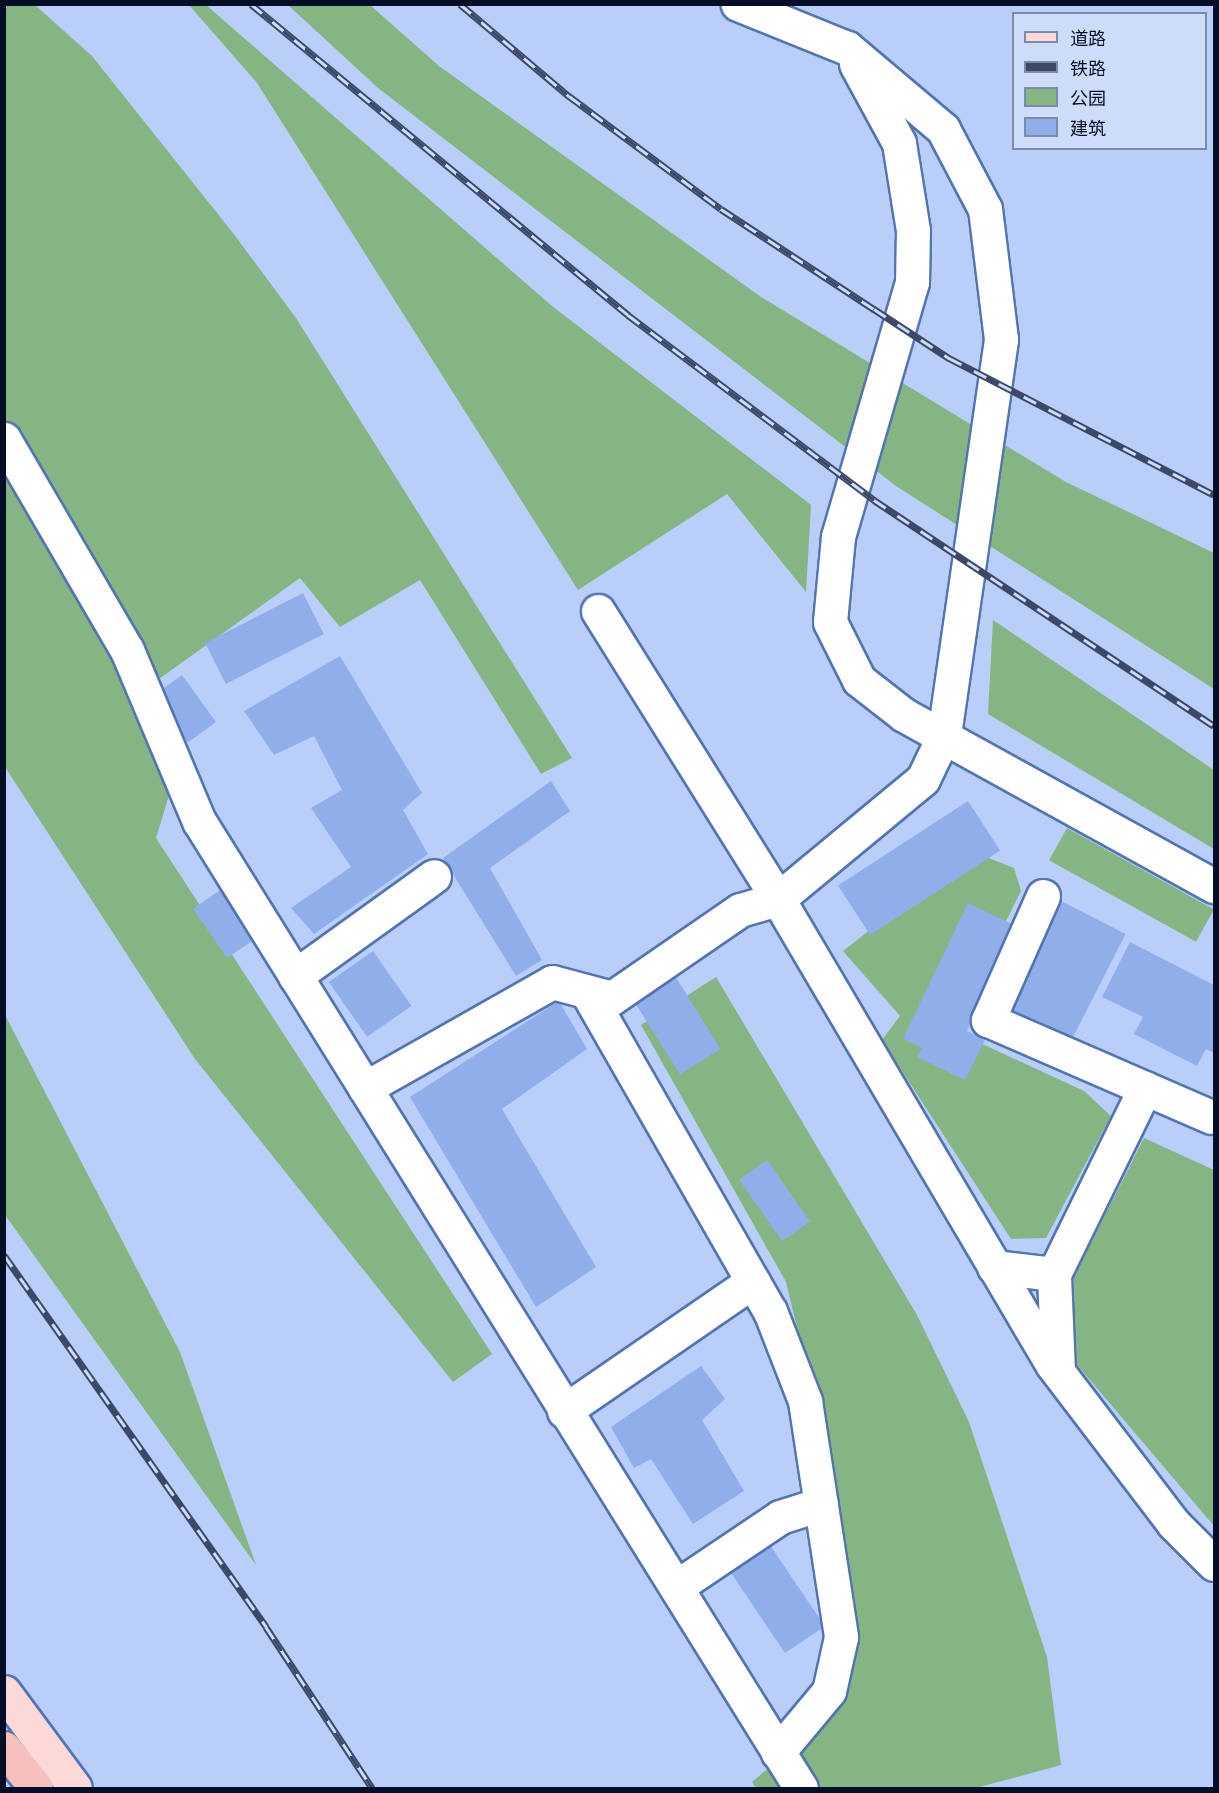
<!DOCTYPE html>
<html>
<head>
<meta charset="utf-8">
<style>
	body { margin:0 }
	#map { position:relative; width:1219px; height:1793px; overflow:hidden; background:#b9cff9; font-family:"DM Sans","Noto Sans SC",sans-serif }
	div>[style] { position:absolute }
	.green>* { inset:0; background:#85b582; transform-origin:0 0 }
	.building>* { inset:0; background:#90afea; transform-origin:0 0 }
	.roads { filter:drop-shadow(2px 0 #5374b3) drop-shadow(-2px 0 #5374b3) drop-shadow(0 2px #5374b3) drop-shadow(0 -2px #5374b3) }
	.minor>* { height:33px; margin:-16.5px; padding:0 16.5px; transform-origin:16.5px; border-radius:16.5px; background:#fff }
	.major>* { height:33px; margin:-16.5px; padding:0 16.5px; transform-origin:16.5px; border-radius:16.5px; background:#fad9d7 }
	.highway>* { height:33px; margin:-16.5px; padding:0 16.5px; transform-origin:16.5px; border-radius:16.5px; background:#f6c0bc }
	.rail>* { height:7px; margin-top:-3.5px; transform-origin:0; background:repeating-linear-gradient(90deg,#cddcf9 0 14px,#3b4967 0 28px); box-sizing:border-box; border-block:2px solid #3b4967 }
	span { translate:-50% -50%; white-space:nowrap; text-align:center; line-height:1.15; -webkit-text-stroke:6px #cddcf9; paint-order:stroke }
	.frame { position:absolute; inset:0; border:6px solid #040f27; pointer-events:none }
	.legend { position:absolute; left:1012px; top:12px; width:195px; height:138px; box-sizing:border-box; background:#cddcf9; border:2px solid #7d8aa5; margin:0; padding:8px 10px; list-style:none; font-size:18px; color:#040f27 }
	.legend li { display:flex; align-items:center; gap:12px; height:30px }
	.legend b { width:30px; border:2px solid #7d8aa5 }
</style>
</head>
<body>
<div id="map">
	<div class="green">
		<div style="clip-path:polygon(4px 5px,35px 5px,92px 56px,233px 233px,296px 318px,572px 758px,541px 774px,420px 580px,340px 627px,300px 578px,131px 699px,174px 779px,156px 838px,492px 1354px,453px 1382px,195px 1059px,5px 767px)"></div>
		<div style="clip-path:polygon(189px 5px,206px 5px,552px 306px,811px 505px,806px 592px,727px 494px,578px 590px,257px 83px)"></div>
		<div style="clip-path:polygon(288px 5px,370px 5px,439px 66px,761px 297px,1066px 482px,1214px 553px,1214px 689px,896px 486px,378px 88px)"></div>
		<div style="clip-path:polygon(993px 620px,1214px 770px,1214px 849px,988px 714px)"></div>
		<div style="left:1067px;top:828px;width:168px;height:37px;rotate:29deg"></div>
		<div style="clip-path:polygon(971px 851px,1014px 868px,1021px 891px,952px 1030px,1084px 1091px,1111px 1116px,1046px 1238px,1011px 1239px,882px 1040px,900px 1016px,843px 951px)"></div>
		<div style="clip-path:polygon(716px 977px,917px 1315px,969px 1422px,1047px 1657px,1061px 1765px,976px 1788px,756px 1788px,752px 1782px,841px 1707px,854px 1642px,832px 1473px,786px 1282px,641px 1025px)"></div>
		<div style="clip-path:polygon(5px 1015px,180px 1352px,256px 1565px,5px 1215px)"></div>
		<div style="clip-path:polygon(1144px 1138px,1214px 1170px,1214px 1526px,1073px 1360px,1074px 1277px)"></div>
	</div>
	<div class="building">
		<div style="left:303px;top:593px;width:46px;height:110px;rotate:63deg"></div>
		<div style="clip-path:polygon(340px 656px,422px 793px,403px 810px,428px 854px,314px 934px,291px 908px,351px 867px,311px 808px,342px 790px,314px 736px,274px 755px,244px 711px)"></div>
		<div style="left:182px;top:675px;width:58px;height:35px;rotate:54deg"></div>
		<div style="clip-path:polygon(551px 781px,570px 811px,490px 868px,542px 960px,516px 976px,443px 858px)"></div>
		<div style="left:968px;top:801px;width:59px;height:155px;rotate:57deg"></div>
		<div style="left:220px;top:890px;width:60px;height:33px;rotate:55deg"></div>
		<div style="left:1057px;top:899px;width:77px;height:127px;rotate:27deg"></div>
		<div style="clip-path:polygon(968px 903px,1016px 926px,967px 1031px,985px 1040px,965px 1080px,917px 1057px,922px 1048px,903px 1039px)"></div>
		<div style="clip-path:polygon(1130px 942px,1214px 985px,1214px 1053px,1206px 1049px,1197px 1066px,1134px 1034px,1143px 1017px,1102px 997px)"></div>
		<div style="left:373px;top:951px;width:67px;height:54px;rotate:55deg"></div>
		<div style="left:675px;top:976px;width:86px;height:48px;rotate:58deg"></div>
		<div style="clip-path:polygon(559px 1001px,587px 1049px,502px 1109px,596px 1267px,536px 1307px,410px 1097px)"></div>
		<div style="left:767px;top:1160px;width:75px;height:34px;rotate:55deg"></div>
		<div style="clip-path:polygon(701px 1366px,725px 1399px,702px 1420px,744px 1491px,693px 1524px,651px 1459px,634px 1468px,611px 1427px)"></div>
		<div style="left:770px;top:1545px;width:98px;height:48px;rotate:56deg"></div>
	</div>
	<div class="roads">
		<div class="minor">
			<div style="left:856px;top:64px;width:90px;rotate:61.4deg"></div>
			<div style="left:899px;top:143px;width:88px;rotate:80.9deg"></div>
			<div style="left:913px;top:230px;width:52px;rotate:91.1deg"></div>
			<div style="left:912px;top:282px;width:266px;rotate:106.2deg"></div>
			<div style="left:838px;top:537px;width:85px;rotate:95.4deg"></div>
			<div style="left:830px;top:622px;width:65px;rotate:63.4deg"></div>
			<div style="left:859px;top:680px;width:57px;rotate:37.9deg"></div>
			<div style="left:904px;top:715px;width:354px;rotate:28.9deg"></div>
			<div style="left:4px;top:439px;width:244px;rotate:59.8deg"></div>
			<div style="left:127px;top:650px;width:186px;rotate:67.2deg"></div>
			<div style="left:199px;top:821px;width:1139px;rotate:58.1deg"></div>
			<div style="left:598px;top:611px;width:340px;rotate:58deg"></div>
			<div style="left:778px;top:899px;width:540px;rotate:59.49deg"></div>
			<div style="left:1052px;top:1364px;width:200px;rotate:52.7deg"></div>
			<div style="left:1173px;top:1523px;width:58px;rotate:45deg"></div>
			<div style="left:1043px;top:896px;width:136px;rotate:113.9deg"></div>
			<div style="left:988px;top:1020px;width:243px;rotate:23.5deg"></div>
			<div style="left:295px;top:976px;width:171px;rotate:-35.7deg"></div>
			<div style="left:587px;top:992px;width:368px;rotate:60.2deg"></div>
			<div style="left:770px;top:1311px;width:97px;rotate:68.7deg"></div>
			<div style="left:805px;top:1401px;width:239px;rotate:81.3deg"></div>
			<div style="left:841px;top:1637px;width:55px;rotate:102.5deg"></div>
			<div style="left:829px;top:1691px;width:80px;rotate:129.9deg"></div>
			<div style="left:365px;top:1088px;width:215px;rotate:-29.5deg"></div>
			<div style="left:552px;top:982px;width:62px;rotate:14.9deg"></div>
			<div style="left:612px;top:998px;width:155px;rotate:-34.5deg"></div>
			<div style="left:740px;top:910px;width:40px;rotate:-16deg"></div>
			<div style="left:778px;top:899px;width:188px;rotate:-39.6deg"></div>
			<div style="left:923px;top:779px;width:49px;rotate:-64.5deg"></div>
			<div style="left:944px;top:735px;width:400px;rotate:-81.8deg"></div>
			<div style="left:1001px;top:339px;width:131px;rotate:-97deg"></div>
			<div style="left:985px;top:209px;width:90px;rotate:-117.7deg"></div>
			<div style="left:943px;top:129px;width:126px;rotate:-139.8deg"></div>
			<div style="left:847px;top:48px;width:118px;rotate:-158deg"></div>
			<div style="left:994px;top:1267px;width:60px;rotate:6.7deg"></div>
			<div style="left:1058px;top:1371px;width:97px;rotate:-92.4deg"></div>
			<div style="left:1054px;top:1274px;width:207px;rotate:-63.9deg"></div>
			<div style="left:564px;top:1411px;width:229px;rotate:-34.5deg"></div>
			<div style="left:676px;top:1587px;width:125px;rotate:-33.9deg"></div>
			<div style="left:780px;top:1517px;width:43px;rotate:-17.6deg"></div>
		</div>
		<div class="major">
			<div style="left:4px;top:1692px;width:119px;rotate:53.5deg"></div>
		</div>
		<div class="highway">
			<div style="left:4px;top:1748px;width:51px;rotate:51.3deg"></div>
		</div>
	</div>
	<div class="rail">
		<div style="left:251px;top:4px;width:489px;rotate:39.5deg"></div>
		<div style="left:628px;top:315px;width:308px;rotate:36.9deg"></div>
		<div style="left:874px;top:500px;width:408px;rotate:33.6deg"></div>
		<div style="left:460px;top:4px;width:143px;rotate:40.2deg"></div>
		<div style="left:569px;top:96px;width:189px;rotate:36.6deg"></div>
		<div style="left:721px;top:209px;width:183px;rotate:33.2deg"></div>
		<div style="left:874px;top:309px;width:90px;rotate:33.2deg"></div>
		<div style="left:949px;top:358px;width:298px;rotate:27.3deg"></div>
		<div style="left:4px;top:1255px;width:455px;rotate:54.8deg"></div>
		<div style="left:266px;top:1627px;width:193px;rotate:56.6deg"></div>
	</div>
	<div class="frame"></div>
	<ul class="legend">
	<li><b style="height:8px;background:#fad9d7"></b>道路</li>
	<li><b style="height:8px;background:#3b4967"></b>铁路</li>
	<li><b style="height:16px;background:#85b582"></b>公园</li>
	<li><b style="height:16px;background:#90afea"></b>建筑</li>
	</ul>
</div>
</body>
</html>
